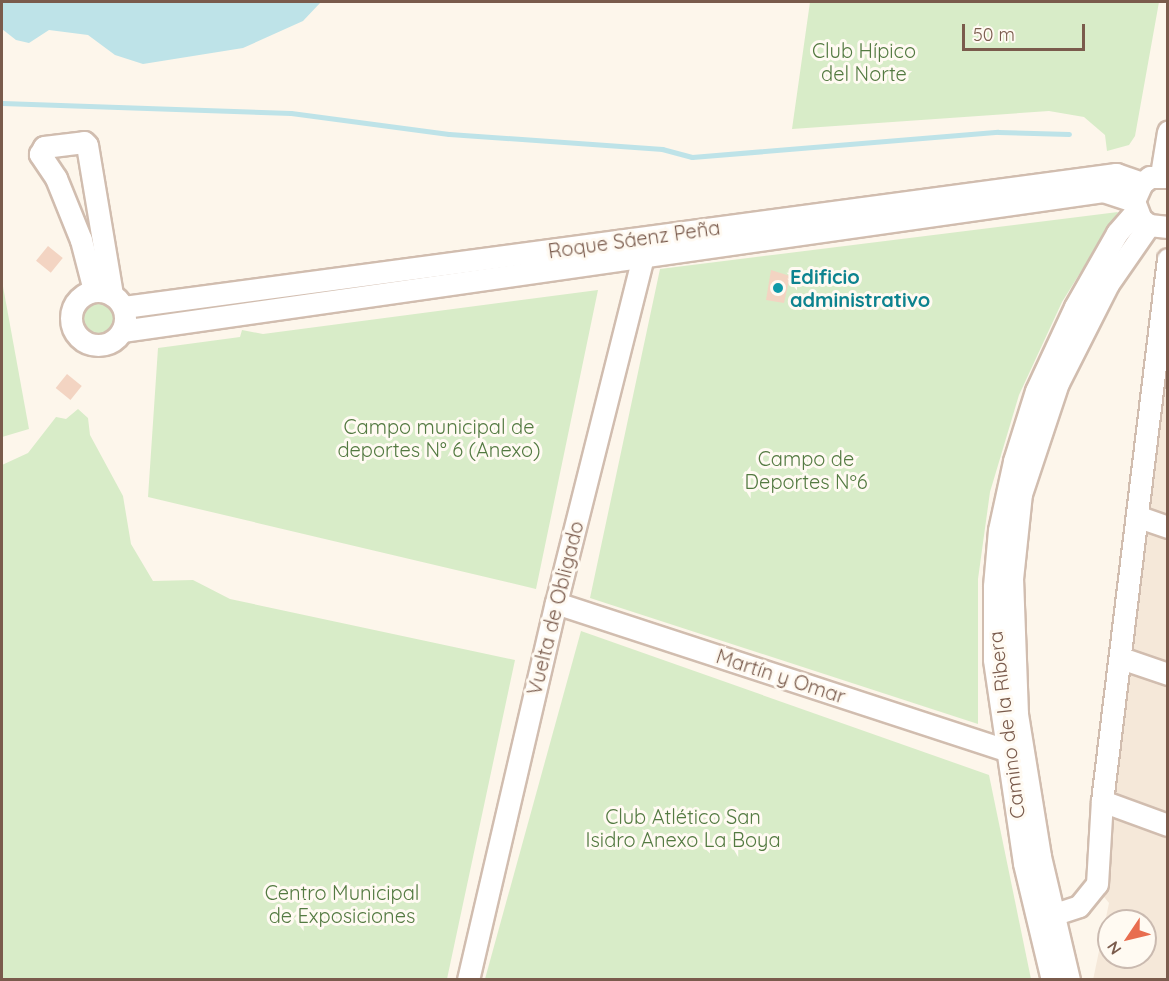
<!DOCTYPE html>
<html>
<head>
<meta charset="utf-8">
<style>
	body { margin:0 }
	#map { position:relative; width:1169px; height:981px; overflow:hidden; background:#fdf6eb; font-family:Quicksand,sans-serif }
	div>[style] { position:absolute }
	.residential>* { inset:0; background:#f5e8d9 }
	.green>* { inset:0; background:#d8ecc8 }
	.round { border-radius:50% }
	.water>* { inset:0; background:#bee3e8 }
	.stream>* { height:5px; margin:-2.5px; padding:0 2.5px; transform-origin:2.5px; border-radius:2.5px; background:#bee3e8 }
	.building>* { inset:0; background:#f3d4c2; transform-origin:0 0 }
	.roads { filter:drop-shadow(2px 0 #d1bdaf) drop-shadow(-2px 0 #d1bdaf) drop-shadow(0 2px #d1bdaf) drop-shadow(0 -2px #d1bdaf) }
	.minor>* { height:21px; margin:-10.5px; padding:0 10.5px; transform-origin:10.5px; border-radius:10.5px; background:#fff }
	.minor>.ring { margin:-10.5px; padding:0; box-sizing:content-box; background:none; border:21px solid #fff; border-radius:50% }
	.dots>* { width:16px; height:16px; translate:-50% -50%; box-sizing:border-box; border:3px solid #fffaf2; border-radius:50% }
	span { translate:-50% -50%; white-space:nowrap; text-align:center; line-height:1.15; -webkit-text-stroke:6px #fffaf2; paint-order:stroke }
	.park-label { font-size:20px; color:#537a41 }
	.street-label { font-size:20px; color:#7a5b4c }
	.culture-label { font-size:20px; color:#0d838f; font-weight:700 }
	.left { translate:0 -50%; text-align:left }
	.frame { position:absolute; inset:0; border:3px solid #7a5b4c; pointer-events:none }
	.north { position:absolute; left:1097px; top:909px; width:60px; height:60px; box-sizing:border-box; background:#fffaf2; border:2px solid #cabab0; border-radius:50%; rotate:235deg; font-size:16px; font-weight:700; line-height:24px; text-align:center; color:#7a5b4c }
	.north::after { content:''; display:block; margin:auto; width:21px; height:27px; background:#e86d4f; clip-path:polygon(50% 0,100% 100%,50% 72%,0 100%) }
	.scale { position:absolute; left:962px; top:24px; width:123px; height:27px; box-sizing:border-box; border:3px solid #7a5b4c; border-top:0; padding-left:8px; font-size:18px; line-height:21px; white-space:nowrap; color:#7a5b4c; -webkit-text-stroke:4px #fffaf2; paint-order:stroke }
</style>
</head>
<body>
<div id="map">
	<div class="residential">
		<div style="clip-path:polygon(evenodd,1167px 375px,1167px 979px,1093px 980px,1109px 903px,1100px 892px,1167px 375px,1109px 921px,1145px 921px,1145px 957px,1109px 957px,1109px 921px)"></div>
	</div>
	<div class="green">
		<div style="clip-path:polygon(810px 2px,1159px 2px,1135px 136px,1129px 145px,1107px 151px,1105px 135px,1084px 117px,1049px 111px,792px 129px)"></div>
		<div style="clip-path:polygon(1118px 212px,1062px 302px,1019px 395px,990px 492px,978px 579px,978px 724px,590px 598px,660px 269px)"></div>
		<div style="clip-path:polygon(2px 281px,29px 429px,2px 437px)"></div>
		<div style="clip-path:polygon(598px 290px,536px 589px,148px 497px,158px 348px,240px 337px,242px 330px,263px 334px)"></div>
		<div class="round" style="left:82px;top:300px;width:34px;height:34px"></div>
		<div style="clip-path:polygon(78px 409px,88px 418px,90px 435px,123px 496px,131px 544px,153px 581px,193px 580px,230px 599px,515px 660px,447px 979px,2px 979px,2px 465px,28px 453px,56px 417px,66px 419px)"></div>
		<div style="clip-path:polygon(581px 631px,989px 775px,1031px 979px,485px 979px)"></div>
	</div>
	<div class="water">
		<div style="clip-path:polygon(2px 2px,321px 2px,303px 21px,243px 48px,143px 64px,115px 55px,88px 35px,49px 30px,29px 43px,16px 40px,2px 29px)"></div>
	</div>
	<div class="stream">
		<div style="left:2px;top:103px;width:289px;rotate:2deg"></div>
		<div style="left:291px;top:113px;width:159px;rotate:7.6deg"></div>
		<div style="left:449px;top:134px;width:214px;rotate:4deg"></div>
		<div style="left:662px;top:149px;width:31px;rotate:15deg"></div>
		<div style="left:692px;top:157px;width:307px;rotate:-4.7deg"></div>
		<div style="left:998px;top:132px;width:71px;rotate:1.6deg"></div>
	</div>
	<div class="building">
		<div style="left:48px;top:246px;width:19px;height:19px;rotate:39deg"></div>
		<div style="clip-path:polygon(771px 270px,790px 276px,784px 303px,766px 300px)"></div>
		<div style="left:67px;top:374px;width:19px;height:18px;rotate:39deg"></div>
	</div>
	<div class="roads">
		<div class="minor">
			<div style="left:1161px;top:175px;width:44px;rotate:-80.8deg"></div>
			<div style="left:1168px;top:177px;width:18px;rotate:180deg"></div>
			<div style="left:1150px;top:177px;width:10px;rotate:143deg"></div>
			<div style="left:1142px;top:183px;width:20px;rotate:114deg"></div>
			<div style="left:1134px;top:201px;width:19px;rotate:69deg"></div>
			<div style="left:1141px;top:219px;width:10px;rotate:37deg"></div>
			<div style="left:1149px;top:225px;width:19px;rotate:6deg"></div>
			<div style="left:94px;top:290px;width:52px;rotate:-104.6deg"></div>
			<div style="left:81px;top:240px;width:67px;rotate:-112deg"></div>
			<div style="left:56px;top:178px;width:29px;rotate:-124deg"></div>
			<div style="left:40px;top:154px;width:8px;rotate:-60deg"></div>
			<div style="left:44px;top:147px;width:40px;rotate:-7.1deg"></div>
			<div style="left:84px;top:142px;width:4px;rotate:45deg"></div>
			<div style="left:87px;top:145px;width:152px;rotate:80.5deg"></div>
			<div class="ring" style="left:71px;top:291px;width:33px;height:33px"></div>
			<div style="left:124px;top:307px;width:1001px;rotate:-7.64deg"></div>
			<div style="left:1116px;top:174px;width:28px;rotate:19deg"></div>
			<div style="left:122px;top:331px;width:991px;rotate:-8.12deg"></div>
			<div style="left:1103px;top:191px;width:33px;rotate:18deg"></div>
			<div style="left:1139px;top:517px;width:31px;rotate:19deg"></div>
			<div style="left:556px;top:603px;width:473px;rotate:18.1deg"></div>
			<div style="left:1121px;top:658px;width:50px;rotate:18.8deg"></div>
			<div style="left:1102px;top:801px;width:70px;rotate:20deg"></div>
			<div style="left:1055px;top:914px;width:25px;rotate:-18deg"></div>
			<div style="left:1079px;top:906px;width:28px;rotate:-51deg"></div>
			<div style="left:1097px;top:884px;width:83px;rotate:-86.6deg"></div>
			<div style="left:1102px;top:801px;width:546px;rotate:-83.06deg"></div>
			<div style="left:468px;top:980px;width:387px;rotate:-76.9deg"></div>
			<div style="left:556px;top:603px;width:357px;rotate:-75.9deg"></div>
			<div style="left:643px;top:257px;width:11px;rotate:-105deg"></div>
			<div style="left:1052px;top:980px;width:120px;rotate:-103.5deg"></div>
			<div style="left:1024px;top:863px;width:206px;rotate:-98.4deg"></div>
			<div style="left:994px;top:659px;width:73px;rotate:-90deg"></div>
			<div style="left:994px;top:586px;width:56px;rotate:-84.9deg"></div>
			<div style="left:999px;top:530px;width:71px;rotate:-77.7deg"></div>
			<div style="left:1014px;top:461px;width:73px;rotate:-72.6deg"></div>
			<div style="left:1036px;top:391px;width:93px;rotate:-65.1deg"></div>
			<div style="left:1075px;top:307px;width:85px;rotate:-60.4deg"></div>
			<div style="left:1117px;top:233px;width:29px;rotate:-49deg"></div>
			<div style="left:1069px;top:980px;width:127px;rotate:-103.2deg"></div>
			<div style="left:1040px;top:856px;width:144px;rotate:-99.2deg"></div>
			<div style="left:1017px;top:714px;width:135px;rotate:-92.1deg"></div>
			<div style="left:1012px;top:579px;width:85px;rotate:-84deg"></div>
			<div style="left:1021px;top:494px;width:117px;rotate:-71.6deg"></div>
			<div style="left:1058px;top:383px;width:111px;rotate:-63.2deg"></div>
			<div style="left:1108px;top:284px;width:72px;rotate:-55.2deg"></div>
		</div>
	</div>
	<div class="dots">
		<div style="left:778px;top:288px;background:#0f9aa8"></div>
	</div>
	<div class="park-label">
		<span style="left:864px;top:62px">Club Hípico<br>del Norte</span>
		<span style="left:439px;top:438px">Campo municipal de<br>deportes N° 6 (Anexo)</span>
		<span style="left:806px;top:470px">Campo de<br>Deportes Nº6</span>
		<span style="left:683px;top:828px">Club Atlético San<br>Isidro Anexo La Boya</span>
		<span style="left:342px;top:904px">Centro Municipal<br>de Exposiciones</span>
	</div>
	<div class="street-label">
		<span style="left:634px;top:239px;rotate:-8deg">Roque Sáenz Peña</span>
		<span style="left:555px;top:608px;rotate:-76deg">Vuelta de Obligado</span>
		<span style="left:781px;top:676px;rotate:18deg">Martín y Omar</span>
		<span style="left:1006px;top:725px;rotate:-97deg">Camino de la Ribera</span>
	</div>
	<div class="culture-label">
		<span class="left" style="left:790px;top:288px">Edificio<br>administrativo</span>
	</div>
	<div class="frame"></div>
	<div class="north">N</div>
	<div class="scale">50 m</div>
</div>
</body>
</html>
